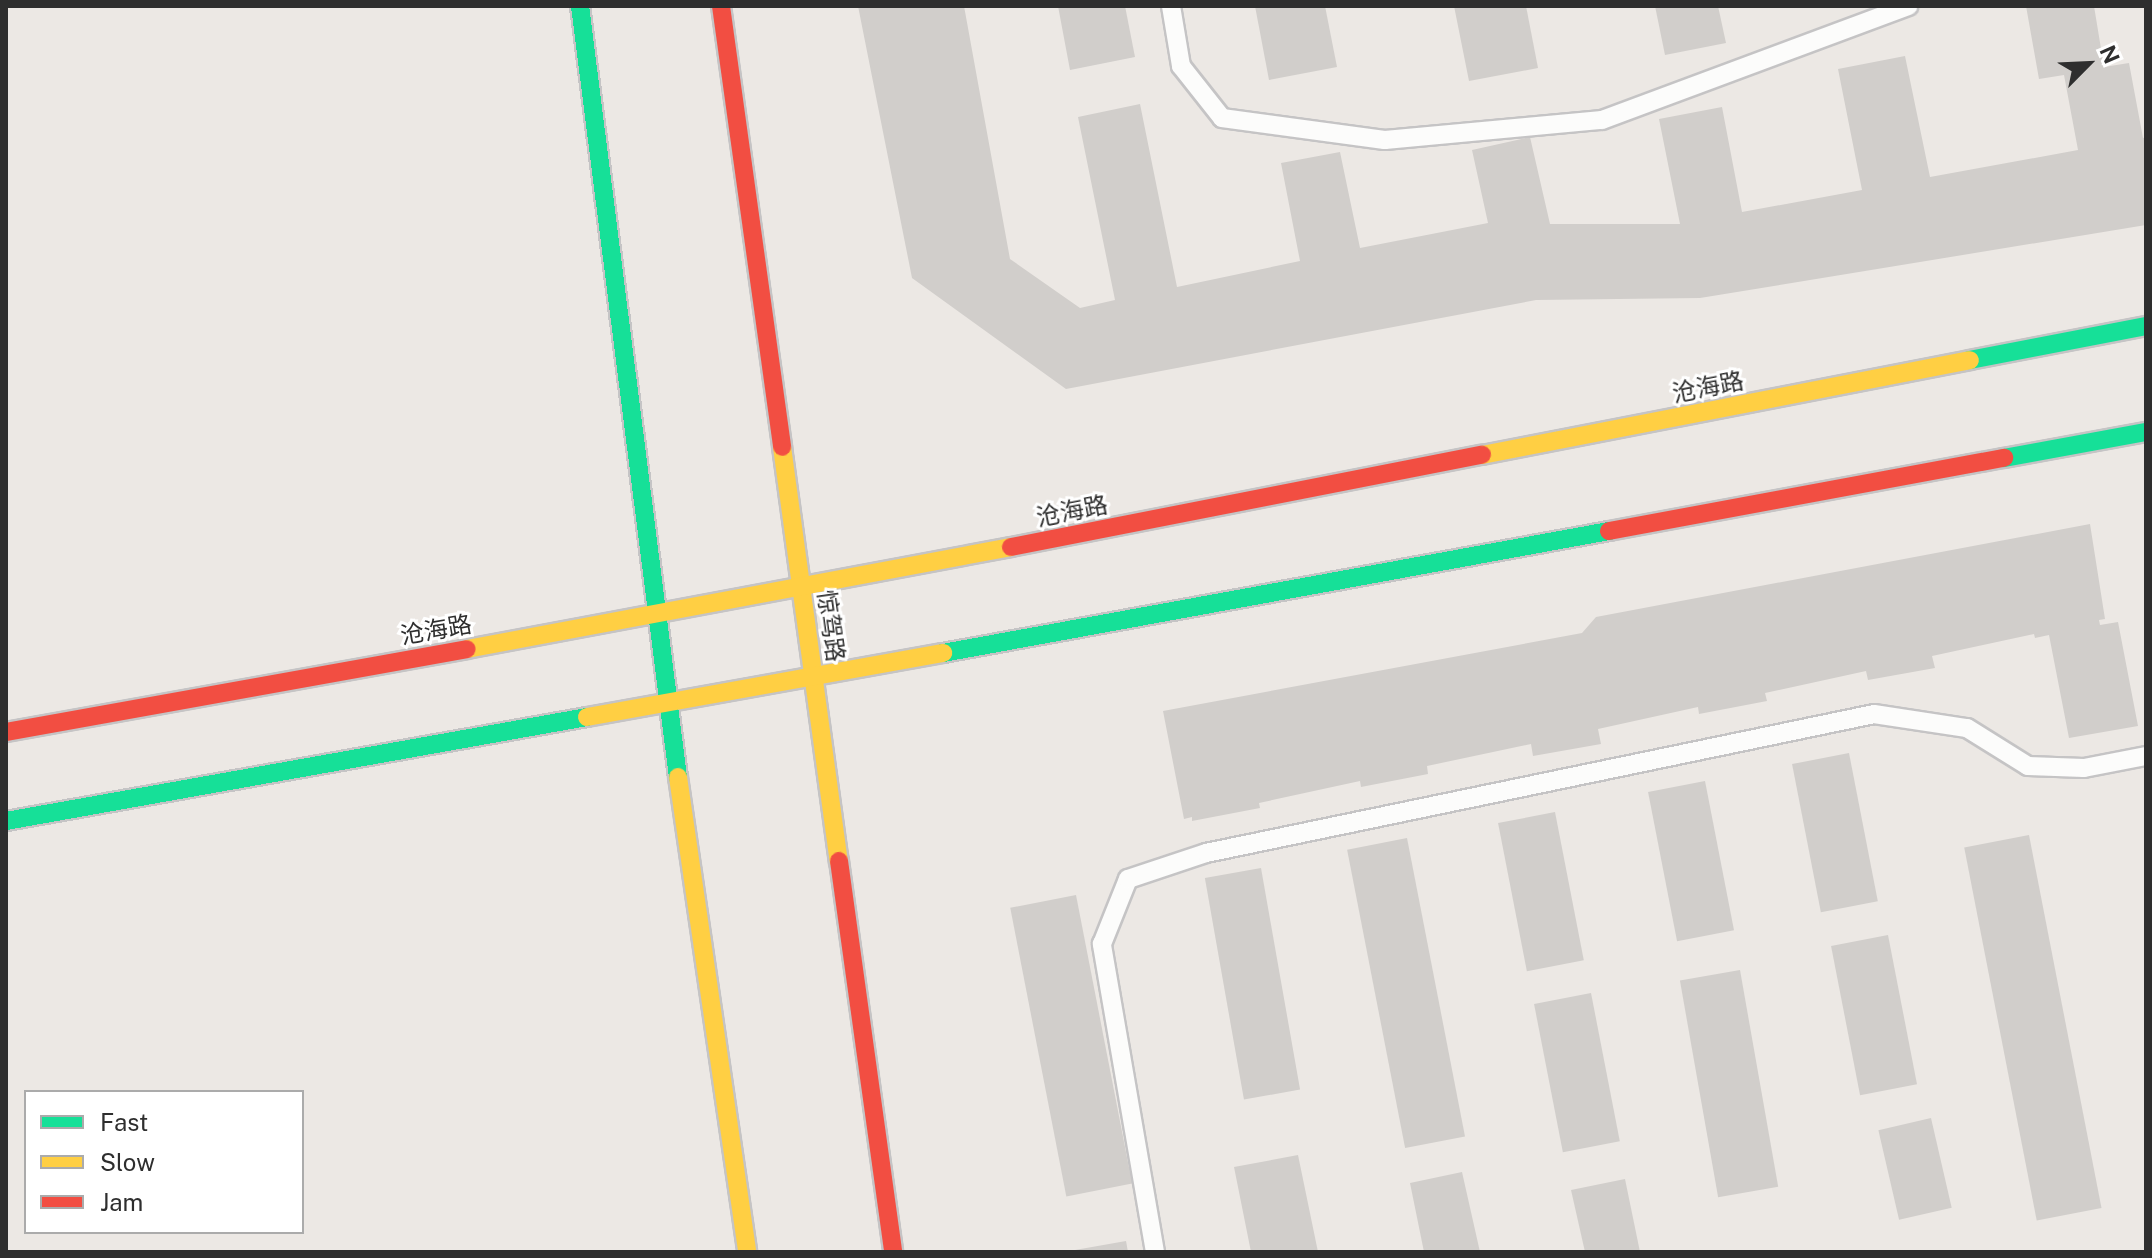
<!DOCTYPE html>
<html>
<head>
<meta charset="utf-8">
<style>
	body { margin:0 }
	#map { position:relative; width:2152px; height:1258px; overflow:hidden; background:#ece8e4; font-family:"Public Sans","Noto Sans SC",sans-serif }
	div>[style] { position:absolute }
	.building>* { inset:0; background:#d1cecb; transform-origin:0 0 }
	.roads { filter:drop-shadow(2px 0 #c5c4c5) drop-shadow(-2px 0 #c5c4c5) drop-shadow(0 2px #c5c4c5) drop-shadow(0 -2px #c5c4c5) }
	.lane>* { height:18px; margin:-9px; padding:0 9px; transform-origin:9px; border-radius:9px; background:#fcfcfb }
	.fast>* { height:18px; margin:-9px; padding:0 9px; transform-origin:9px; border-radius:9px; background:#16e098 }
	.slow>* { height:18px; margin:-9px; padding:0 9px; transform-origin:9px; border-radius:9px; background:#ffcf43 }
	.jam>* { height:18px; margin:-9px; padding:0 9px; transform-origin:9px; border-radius:9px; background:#f24e42 }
	span { translate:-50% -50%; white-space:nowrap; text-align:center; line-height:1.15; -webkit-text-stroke:6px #fff; paint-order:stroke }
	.street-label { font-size:24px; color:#2e2e2e }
	.frame { position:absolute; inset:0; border:8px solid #2e2e2e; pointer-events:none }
	.legend { position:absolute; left:24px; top:1090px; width:280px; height:144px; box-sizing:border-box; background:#fff; border:2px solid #ababab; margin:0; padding:10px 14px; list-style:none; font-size:24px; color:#2e2e2e }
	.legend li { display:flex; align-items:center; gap:16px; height:40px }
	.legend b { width:40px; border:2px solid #ababab }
	.north { position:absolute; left:2048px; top:24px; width:80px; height:80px; -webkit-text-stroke:6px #fff; paint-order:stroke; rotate:66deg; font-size:22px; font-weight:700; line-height:32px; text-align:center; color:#2e2e2e }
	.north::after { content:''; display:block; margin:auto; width:28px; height:36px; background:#2e2e2e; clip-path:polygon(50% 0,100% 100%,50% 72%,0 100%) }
</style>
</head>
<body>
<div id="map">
	<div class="building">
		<div style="clip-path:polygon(858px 6px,964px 6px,1010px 259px,1080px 308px,1115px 300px,1078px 117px,1140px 104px,1177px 287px,1300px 261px,1281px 163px,1340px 152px,1360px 248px,1488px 223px,1472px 150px,1530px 137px,1550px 224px,1680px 224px,1659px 119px,1722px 107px,1742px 212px,1862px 190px,1838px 69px,1905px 56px,1930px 177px,2078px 150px,2064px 75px,2039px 79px,2026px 6px,2094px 6px,2104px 67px,2129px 63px,2143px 138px,2146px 137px,2146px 225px,1700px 298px,1536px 300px,1066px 389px,912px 278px)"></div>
		<div style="clip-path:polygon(1058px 6px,1125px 6px,1135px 57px,1070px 70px)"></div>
		<div style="clip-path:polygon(1255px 6px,1325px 6px,1337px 67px,1269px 80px)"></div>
		<div style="clip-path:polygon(1454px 6px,1526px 6px,1538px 68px,1469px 81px)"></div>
		<div style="clip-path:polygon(1655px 6px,1718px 6px,1726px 43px,1665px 55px)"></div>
		<div style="clip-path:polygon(2090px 524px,2105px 619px,2099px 620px,2100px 625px,2118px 622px,2138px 726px,2069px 738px,2049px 635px,2035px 638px,2034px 634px,1932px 656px,1935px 668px,1868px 680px,1866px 671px,1765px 693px,1767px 701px,1699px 714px,1698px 707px,1598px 729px,1601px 744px,1533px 756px,1531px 744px,1427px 766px,1428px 774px,1361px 787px,1360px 781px,1259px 803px,1260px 808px,1192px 821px,1192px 817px,1184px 819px,1163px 711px,1582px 633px,1596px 617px)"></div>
		<div style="left:1849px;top:753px;width:151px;height:58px;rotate:79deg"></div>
		<div style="left:1705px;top:781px;width:152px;height:58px;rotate:79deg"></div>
		<div style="left:1555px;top:812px;width:151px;height:58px;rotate:79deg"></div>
		<div style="left:2029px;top:835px;width:380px;height:66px;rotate:79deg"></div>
		<div style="left:1407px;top:838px;width:304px;height:61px;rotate:79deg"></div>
		<div style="left:1261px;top:868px;width:225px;height:57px;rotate:80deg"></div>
		<div style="left:1076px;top:895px;width:294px;height:67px;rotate:79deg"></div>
		<div style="left:1888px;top:935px;width:152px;height:58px;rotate:79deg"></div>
		<div style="left:1740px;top:970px;width:220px;height:61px;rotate:80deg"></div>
		<div style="left:1591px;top:993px;width:151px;height:58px;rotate:79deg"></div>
		<div style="left:1931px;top:1118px;width:92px;height:54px;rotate:77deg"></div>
		<div style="clip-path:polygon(1298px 1155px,1318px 1252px,1251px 1252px,1234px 1167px)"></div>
		<div style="clip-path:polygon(1462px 1172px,1480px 1252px,1424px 1252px,1410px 1183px)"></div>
		<div style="clip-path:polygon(1625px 1179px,1640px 1252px,1585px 1252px,1571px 1190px)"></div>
		<div style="clip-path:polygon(1126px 1241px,1128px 1252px,1075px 1252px,1075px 1250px)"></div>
	</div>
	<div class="roads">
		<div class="lane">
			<div style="left:1171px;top:6px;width:61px;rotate:80.5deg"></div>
			<div style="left:1181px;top:66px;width:66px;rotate:51.7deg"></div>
			<div style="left:1222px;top:118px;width:164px;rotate:7.7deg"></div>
			<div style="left:1385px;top:140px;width:218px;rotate:-5.3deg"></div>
			<div style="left:1602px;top:120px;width:327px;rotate:-20.4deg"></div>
			<div style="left:1155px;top:1252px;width:313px;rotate:-99.8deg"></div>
			<div style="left:1102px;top:944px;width:70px;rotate:-68.2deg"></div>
			<div style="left:1128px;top:879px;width:82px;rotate:-18.4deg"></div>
			<div style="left:1206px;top:853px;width:682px;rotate:-11.75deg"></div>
			<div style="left:1874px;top:714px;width:94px;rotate:8.6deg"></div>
			<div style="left:1967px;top:728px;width:72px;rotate:31.9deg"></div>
			<div style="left:2028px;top:766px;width:56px;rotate:2deg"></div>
			<div style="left:2084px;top:768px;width:63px;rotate:-11deg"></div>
		</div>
		<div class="fast">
			<div style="left:580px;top:6px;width:777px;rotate:82.76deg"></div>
			<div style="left:1970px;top:360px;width:179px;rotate:-10.9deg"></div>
			<div style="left:2004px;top:458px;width:144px;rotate:-10.4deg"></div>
			<div style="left:943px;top:653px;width:677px;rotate:-10.38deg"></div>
			<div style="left:6px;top:821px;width:590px;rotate:-10.15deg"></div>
		</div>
		<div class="slow">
			<div style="left:782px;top:447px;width:418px;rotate:82.2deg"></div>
			<div style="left:1482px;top:455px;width:497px;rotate:-11deg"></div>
			<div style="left:467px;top:649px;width:553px;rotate:-10.62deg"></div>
			<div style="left:587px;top:717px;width:362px;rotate:-10.2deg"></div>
			<div style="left:678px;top:777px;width:480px;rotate:81.7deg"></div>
		</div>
		<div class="jam">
			<div style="left:721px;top:6px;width:445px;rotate:82.1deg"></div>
			<div style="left:1609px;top:531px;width:402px;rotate:-10.5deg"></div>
			<div style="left:1011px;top:547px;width:480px;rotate:-11.1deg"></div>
			<div style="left:6px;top:732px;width:468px;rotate:-10.2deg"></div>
			<div style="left:839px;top:861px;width:395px;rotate:82.1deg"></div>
		</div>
	</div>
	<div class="street-label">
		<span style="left:1708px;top:387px;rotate:-11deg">沧海路</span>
		<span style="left:1072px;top:511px;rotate:-11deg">沧海路</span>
		<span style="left:831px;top:626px;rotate:82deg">惊驾路</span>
		<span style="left:436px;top:630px;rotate:-10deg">沧海路</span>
	</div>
	<div class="frame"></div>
	<ul class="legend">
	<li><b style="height:10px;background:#16e098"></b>Fast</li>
	<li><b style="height:10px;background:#ffcf43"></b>Slow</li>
	<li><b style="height:10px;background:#f24e42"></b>Jam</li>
	</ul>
	<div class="north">N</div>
</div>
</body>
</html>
